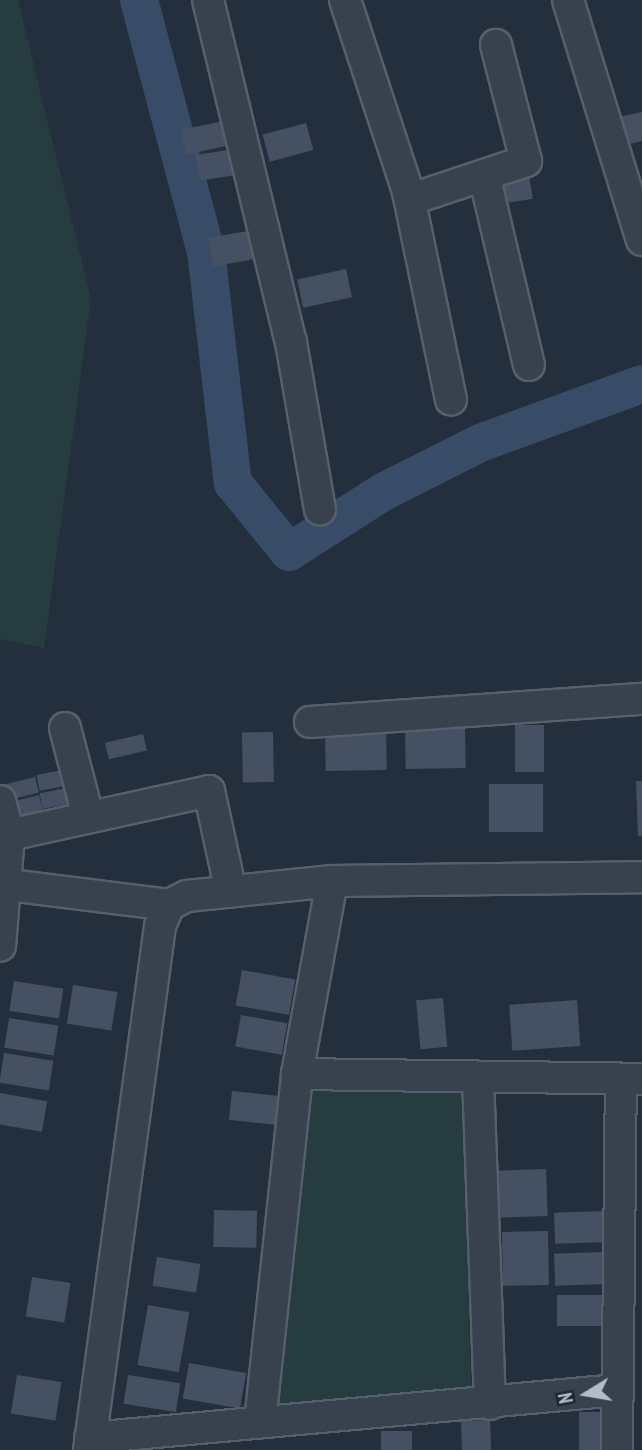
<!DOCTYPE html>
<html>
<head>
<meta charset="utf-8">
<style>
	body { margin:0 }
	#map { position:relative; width:642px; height:1450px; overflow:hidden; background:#242f3e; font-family:"PT Sans Narrow",sans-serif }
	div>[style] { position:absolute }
	.green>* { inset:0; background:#263c3f }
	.river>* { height:38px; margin:-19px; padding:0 19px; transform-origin:19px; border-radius:19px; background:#394c67 }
	.building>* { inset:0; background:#455162; transform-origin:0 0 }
	.roads { filter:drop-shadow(2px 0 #565f6c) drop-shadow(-2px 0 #565f6c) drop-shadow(0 2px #565f6c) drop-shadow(0 -2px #565f6c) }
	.minor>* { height:30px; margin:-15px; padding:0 15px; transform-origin:15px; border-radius:15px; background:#38414e }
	span { translate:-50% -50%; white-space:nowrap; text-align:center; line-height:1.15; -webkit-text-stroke:5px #1d2633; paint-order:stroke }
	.north { position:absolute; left:551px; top:1359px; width:70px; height:70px; -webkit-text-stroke:5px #1d2633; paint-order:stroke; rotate:259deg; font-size:19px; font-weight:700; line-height:28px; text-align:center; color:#b4bcc9 }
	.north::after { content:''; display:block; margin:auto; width:24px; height:32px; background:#b4bcc9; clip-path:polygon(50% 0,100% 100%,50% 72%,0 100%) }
</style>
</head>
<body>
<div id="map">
	<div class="green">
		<div style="clip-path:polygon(0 0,18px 0,91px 299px,44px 648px,0 639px)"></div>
		<div style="clip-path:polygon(462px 1086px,471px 1389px,274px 1408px,307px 1087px)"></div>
	</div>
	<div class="river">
		<div style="left:139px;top:0;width:260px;rotate:75.1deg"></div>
		<div style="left:206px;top:251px;width:234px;rotate:83.4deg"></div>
		<div style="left:233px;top:483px;width:89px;rotate:50.9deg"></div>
		<div style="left:289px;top:552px;width:112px;rotate:-32.6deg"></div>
		<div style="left:383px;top:492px;width:109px;rotate:-26.8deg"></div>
		<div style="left:480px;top:443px;width:172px;rotate:-20deg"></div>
	</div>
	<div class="building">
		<div style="clip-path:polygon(642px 112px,642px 141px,620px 146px,614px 118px)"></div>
		<div style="left:228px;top:120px;width:25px;height:48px;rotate:78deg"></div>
		<div style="left:306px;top:123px;width:28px;height:45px;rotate:75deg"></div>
		<div style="left:234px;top:149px;width:26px;height:39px;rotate:81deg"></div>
		<div style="left:529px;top:175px;width:24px;height:32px;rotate:81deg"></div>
		<div style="left:264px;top:228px;width:29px;height:57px;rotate:80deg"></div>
		<div style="left:346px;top:269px;width:29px;height:50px;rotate:78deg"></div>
		<div style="left:515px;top:725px;width:29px;height:47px"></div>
		<div style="left:465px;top:727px;width:41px;height:60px;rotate:89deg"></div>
		<div style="left:386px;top:728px;width:42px;height:61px;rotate:89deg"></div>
		<div style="left:273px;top:732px;width:50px;height:31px;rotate:89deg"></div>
		<div style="left:143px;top:734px;width:17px;height:39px;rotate:77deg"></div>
		<div style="left:68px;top:769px;width:16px;height:32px;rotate:79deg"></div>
		<div style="left:35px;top:777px;width:16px;height:32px;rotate:76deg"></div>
		<div style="clip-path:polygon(636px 781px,642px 781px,642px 836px,638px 836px)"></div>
		<div style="left:489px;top:784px;width:54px;height:48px"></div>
		<div style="left:72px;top:787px;width:16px;height:33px;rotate:79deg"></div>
		<div style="left:39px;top:795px;width:16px;height:32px;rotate:76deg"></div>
		<div style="left:242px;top:970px;width:54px;height:36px;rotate:10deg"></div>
		<div style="left:14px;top:981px;width:50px;height:30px;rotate:9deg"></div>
		<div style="left:73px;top:985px;width:45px;height:39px;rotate:9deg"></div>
		<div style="left:443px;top:998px;width:49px;height:27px;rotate:85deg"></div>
		<div style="left:577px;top:1000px;width:46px;height:68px;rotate:86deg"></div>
		<div style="left:241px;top:1015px;width:47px;height:32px;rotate:10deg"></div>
		<div style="left:9px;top:1018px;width:50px;height:30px;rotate:9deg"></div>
		<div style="left:4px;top:1053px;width:50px;height:30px;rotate:9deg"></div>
		<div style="left:232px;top:1091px;width:47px;height:29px;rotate:6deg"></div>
		<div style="left:0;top:1093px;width:48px;height:31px;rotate:10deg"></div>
		<div style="left:546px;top:1169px;width:47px;height:49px;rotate:88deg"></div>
		<div style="left:214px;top:1210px;width:43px;height:37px;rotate:1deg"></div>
		<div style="left:604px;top:1211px;width:31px;height:50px;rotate:88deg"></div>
		<div style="left:548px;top:1231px;width:54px;height:46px;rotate:89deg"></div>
		<div style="left:604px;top:1252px;width:32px;height:50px;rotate:88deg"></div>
		<div style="left:157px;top:1257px;width:44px;height:29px;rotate:9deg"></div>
		<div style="left:32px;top:1277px;width:39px;height:40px;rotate:9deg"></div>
		<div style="left:607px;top:1295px;width:31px;height:50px;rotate:90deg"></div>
		<div style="left:148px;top:1305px;width:42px;height:61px;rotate:10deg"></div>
		<div style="left:189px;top:1363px;width:58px;height:36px;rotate:10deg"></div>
		<div style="left:17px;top:1375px;width:45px;height:39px;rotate:9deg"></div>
		<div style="left:128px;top:1375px;width:53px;height:29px;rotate:9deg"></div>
		<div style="left:579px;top:1412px;width:28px;height:38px"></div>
		<div style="left:490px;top:1420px;width:30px;height:29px;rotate:88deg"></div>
		<div style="left:381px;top:1431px;width:31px;height:19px"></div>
	</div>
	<div class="roads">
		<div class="minor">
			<div style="left:208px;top:0;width:352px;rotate:76.4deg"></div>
			<div style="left:291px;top:342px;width:170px;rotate:80.2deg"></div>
			<div style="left:345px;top:0;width:202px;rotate:71.8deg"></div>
			<div style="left:408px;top:192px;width:11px;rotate:27deg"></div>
			<div style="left:418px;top:197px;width:114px;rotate:-18.4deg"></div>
			<div style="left:526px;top:161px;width:120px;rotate:-104.5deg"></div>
			<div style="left:568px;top:0;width:251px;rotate:72.9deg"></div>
			<div style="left:485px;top:179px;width:191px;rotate:76.7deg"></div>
			<div style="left:408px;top:192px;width:212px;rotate:78.3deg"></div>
			<div style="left:310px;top:722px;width:333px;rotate:-4deg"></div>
			<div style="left:65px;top:728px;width:91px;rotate:75.4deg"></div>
			<div style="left:0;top:801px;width:35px;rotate:75deg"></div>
			<div style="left:9px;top:835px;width:111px;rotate:94.6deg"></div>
			<div style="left:0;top:837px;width:214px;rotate:-12.4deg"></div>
			<div style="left:209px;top:791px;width:103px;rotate:77.7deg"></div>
			<div style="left:9px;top:885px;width:161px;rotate:7.1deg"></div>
			<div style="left:297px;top:1074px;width:345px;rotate:0.8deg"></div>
			<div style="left:478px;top:1077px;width:327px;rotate:87.9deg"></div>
			<div style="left:260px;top:1422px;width:350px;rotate:-83.9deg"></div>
			<div style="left:297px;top:1074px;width:196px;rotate:-79.7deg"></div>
			<div style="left:90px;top:1438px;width:529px;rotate:-5.2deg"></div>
			<div style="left:89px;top:1450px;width:529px;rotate:-82.28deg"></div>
			<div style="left:160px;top:926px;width:23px;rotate:-67deg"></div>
			<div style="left:169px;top:905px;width:20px;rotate:-27deg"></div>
			<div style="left:187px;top:896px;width:146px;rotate:-5.9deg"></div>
			<div style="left:332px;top:881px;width:310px;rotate:-0.7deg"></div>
			<div style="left:617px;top:1450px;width:370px;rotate:-89.4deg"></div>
		</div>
	</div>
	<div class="north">N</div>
</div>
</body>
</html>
